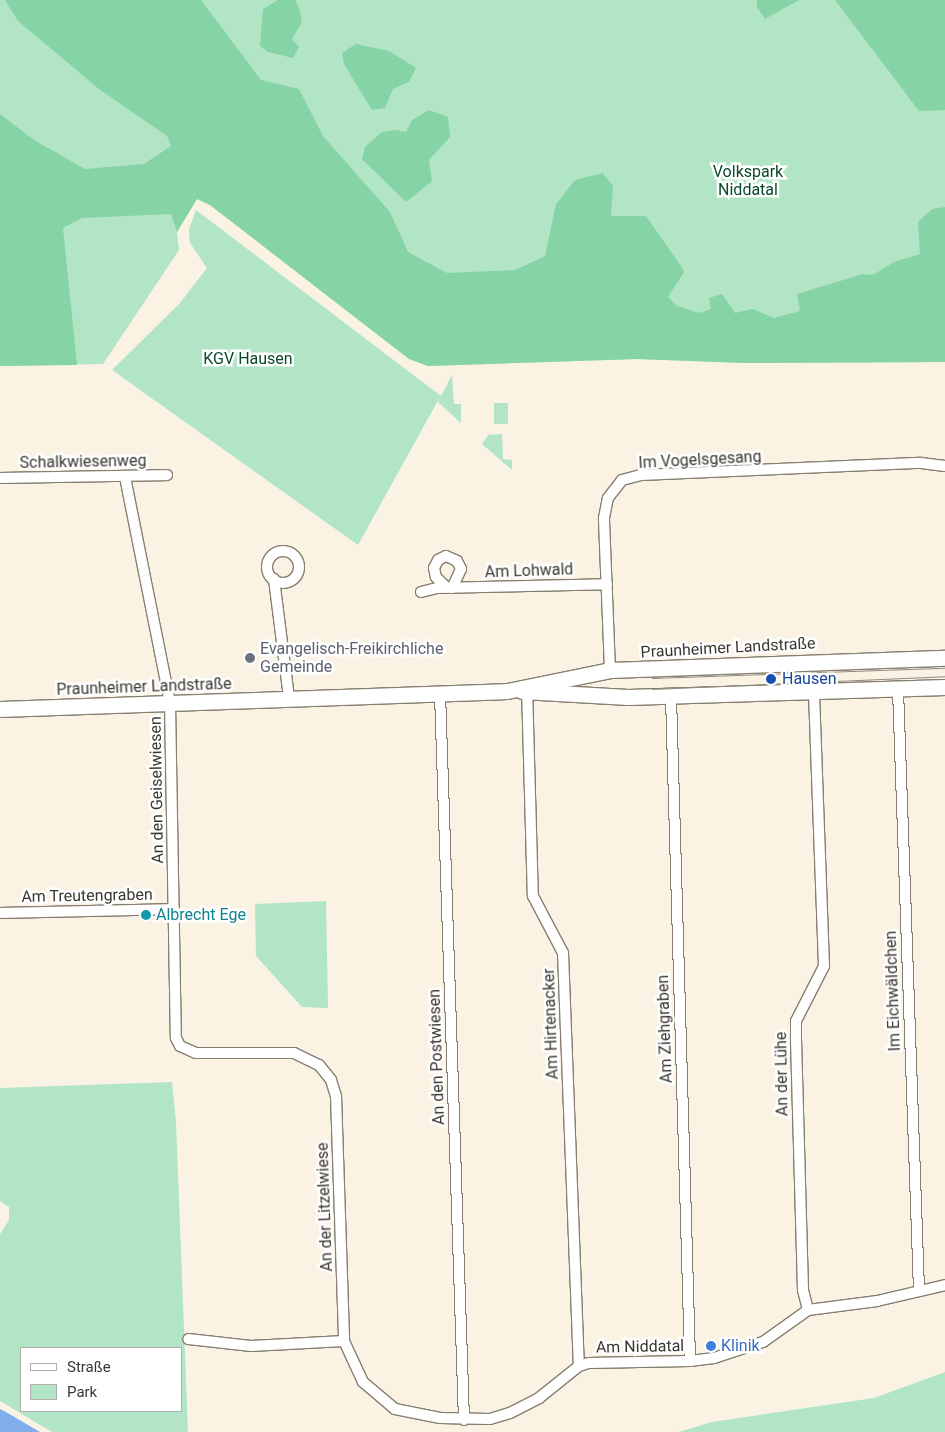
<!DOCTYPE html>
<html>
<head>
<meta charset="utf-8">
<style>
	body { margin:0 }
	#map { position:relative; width:945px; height:1432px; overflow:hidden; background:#faf3e4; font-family:Roboto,sans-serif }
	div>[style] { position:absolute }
	.green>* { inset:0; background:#b1e5c5; transform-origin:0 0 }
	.forest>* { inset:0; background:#86d3a6 }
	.water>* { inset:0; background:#81afeb }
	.roads { filter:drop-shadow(1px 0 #867f71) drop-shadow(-1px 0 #867f71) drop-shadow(0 1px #867f71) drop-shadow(0 -1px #867f71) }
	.street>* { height:10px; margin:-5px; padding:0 5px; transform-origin:5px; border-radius:5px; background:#fff }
	.street>.ring { margin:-5px; padding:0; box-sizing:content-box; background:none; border:10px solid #fff; border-radius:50% }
	.secondary>* { height:15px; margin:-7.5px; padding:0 7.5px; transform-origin:7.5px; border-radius:7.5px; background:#fff }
	.tram>* { height:1px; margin:-0.5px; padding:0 0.5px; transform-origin:0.5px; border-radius:0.5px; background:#908c82 }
	.dots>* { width:14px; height:14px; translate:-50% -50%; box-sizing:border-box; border:2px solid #fff; border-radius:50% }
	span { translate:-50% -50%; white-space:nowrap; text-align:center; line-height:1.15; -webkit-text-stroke:5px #fff; paint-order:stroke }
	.park-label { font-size:16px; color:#09482b }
	.street-label { font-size:16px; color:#3a3731 }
	.worship-label { font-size:16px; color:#5b616d }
	.left { translate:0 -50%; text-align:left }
	.transit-label { font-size:16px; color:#164399 }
	.culture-label { font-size:16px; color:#0d838f }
	.shop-label { font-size:16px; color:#366cbe }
	.legend { position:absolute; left:20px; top:1347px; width:162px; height:65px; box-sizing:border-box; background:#fff; border:1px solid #b0afad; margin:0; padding:6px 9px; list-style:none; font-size:15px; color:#3a3731 }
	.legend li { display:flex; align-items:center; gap:10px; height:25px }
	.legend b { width:25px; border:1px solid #b0afad }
</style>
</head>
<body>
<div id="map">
	<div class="green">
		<div style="clip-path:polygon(0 0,945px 0,945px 362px,745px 363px,637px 359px,428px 366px,409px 359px,210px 205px,197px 199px,177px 232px,179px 250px,103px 364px,0 366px)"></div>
		<div style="clip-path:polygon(196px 210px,441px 396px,452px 375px,454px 404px,461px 404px,461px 423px,438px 402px,440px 397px,358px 545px,112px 370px,180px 303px,207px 268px,190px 243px,189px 229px)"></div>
		<div style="left:494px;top:403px;width:14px;height:21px"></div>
		<div style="clip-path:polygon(502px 434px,503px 459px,512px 460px,512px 470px,482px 444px,488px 435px)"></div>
		<div style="clip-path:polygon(326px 901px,328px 1008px,302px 1007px,256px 956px,255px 904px)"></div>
		<div style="clip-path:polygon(evenodd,172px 1082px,176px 1122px,188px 1432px,52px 1432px,0 1401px,0 1234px,9px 1220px,9px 1207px,0 1201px,0 1088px,172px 1082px,21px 1348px,181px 1348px,181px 1411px,21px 1411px,21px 1348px)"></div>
		<div style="clip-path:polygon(945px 1372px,945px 1432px,679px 1432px,712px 1422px,874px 1398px)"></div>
	</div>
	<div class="forest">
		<div style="clip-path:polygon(5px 0,201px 0,261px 80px,299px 89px,323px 136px,390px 212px,408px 252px,447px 273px,515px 270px,545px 256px,556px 204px,575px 180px,603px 173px,613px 186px,611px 216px,646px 216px,681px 266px,684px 272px,668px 297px,677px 306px,699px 313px,711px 309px,709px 298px,722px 294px,735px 313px,753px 309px,774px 318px,800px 311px,797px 294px,863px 274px,873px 275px,894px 262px,920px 254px,918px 222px,932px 209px,945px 207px,945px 362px,745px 363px,637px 359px,428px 366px,409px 359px,210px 205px,197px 199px,177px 232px,171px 214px,82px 218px,63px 228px,77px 365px,0 366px,0 114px,34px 140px,85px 169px,144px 164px,171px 146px,167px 136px,99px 89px,18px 21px)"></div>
		<div style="clip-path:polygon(278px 0,295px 0,299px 8px,302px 22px,292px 39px,299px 47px,293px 58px,268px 52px,260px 46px,263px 9px)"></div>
		<div style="clip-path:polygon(757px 0,799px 0,765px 19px,757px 7px)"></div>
		<div style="clip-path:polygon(835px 0,945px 0,945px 110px,919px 111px)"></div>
		<div style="clip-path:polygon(356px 44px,389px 51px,416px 68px,409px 82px,393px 89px,385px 108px,372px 110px,344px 64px,342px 53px)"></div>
		<div style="clip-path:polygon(429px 110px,448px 117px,450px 137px,429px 160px,432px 181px,406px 202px,362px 159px,365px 147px,382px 132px,396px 130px,406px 132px,412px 120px)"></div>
	</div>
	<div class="water">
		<div style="clip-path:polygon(0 1409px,6px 1412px,40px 1432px,0 1432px)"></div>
	</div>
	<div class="roads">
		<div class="street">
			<div style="left:125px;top:477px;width:230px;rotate:78.7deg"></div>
			<div style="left:170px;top:703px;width:335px;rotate:89deg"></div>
			<div style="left:176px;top:1038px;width:9px;rotate:63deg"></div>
			<div style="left:180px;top:1046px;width:17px;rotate:24deg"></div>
			<div style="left:196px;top:1053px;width:98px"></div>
			<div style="left:294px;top:1053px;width:28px;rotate:26deg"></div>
			<div style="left:319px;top:1065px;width:19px;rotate:51deg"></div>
			<div style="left:331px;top:1080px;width:17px;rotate:73deg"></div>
			<div style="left:336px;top:1096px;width:245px;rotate:88.1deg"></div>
			<div style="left:344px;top:1341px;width:93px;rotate:176.9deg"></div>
			<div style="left:251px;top:1346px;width:63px;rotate:-173.7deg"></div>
			<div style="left:0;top:478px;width:167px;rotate:-1deg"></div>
			<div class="ring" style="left:267px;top:551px;width:22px;height:22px"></div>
			<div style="left:274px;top:579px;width:120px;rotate:82.8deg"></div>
			<div style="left:447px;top:588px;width:16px;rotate:-135deg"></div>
			<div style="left:436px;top:577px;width:9px;rotate:-103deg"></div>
			<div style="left:434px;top:568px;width:9px;rotate:-63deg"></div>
			<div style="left:438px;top:560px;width:9px;rotate:-27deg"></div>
			<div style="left:446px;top:556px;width:12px;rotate:24deg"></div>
			<div style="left:457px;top:561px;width:9px;rotate:63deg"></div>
			<div style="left:461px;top:569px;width:21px;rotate:115deg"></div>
			<div style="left:421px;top:592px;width:16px;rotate:-14deg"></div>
			<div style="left:437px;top:588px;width:170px;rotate:-1.3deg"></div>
			<div style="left:610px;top:670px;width:152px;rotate:-92.3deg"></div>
			<div style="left:604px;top:518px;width:20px;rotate:-79deg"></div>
			<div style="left:608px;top:498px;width:23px;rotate:-52deg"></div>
			<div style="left:622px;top:480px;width:20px;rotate:-15deg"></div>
			<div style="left:641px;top:475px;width:280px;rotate:-2.5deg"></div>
			<div style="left:921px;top:463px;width:24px;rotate:7deg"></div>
			<div style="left:527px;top:687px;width:209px;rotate:88.4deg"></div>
			<div style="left:533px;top:896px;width:64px;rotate:62.2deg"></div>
			<div style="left:563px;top:953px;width:413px;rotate:87.8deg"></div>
			<div style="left:898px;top:689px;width:602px;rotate:88deg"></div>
			<div style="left:440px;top:693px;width:727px;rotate:88.11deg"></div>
			<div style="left:671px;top:696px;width:665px;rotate:88.36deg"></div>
			<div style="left:0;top:913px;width:174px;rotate:-1.3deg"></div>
			<div style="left:808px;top:1310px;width:21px;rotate:-104deg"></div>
			<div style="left:803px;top:1290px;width:254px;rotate:-91.6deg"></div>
			<div style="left:796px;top:1036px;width:15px;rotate:-90deg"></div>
			<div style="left:796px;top:1021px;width:62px;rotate:-63deg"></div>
			<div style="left:824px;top:966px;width:274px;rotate:-92.1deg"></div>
			<div style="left:344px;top:1341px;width:45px;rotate:65.1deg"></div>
			<div style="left:363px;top:1382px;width:42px;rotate:40.2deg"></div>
			<div style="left:395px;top:1409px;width:46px;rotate:11.3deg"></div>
			<div style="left:440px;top:1418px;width:50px;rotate:1.1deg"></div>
			<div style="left:490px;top:1419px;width:21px;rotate:-17deg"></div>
			<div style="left:510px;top:1413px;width:33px;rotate:-27deg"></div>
			<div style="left:539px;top:1398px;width:51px;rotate:-38.7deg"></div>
			<div style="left:579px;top:1366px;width:10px;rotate:-17deg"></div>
			<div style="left:589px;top:1363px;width:101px;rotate:-1.1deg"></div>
			<div style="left:690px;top:1361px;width:24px;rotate:-7deg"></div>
			<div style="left:714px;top:1358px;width:52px;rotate:-18.1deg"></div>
			<div style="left:763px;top:1342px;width:55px;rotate:-35.4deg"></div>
			<div style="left:808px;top:1310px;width:70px;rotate:-7.4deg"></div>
			<div style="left:877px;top:1301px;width:70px;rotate:-13.2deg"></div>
		</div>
		<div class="secondary">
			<div style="left:522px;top:691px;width:106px;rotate:3.2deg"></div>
			<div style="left:628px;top:697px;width:317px;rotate:-1.8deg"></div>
			<div style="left:0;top:709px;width:507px;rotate:-2.03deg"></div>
			<div style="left:507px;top:691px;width:105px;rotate:-11.5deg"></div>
			<div style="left:610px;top:670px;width:335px;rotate:-2.1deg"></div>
		</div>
	</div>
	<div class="tram">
		<div style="left:652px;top:678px;width:293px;rotate:-2deg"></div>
		<div style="left:652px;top:689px;width:293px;rotate:-2.5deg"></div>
	</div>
	<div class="dots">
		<div style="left:250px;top:658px;background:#6b7280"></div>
		<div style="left:771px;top:679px;background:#1a4fb4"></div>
		<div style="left:146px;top:915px;background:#0f9aa8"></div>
		<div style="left:711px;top:1346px;background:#3f7fe0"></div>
	</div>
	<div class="park-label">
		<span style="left:748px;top:181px">Volkspark<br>Niddatal</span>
		<span style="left:248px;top:359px">KGV Hausen</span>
	</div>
	<div class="street-label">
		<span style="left:700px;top:460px;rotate:-3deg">Im Vogelsgesang</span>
		<span style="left:83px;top:462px;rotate:-1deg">Schalkwiesenweg</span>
		<span style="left:529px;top:571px;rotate:-2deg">Am Lohwald</span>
		<span style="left:728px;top:648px;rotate:-3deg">Praunheimer Landstraße</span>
		<span style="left:144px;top:687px;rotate:-2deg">Praunheimer Landstraße</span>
		<span style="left:157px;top:790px;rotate:-91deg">An den Geiselwiesen</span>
		<span style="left:87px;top:896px;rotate:-1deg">Am Treutengraben</span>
		<span style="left:893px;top:991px;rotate:-92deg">Im Eichwäldchen</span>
		<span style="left:551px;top:1024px;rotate:-92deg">Am Hirtenacker</span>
		<span style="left:665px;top:1029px;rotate:-92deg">Am Ziehgraben</span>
		<span style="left:437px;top:1057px;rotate:-92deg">An den Postwiesen</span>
		<span style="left:782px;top:1074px;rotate:-91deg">An der Lühe</span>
		<span style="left:325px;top:1207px;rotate:-92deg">An der Litzelwiese</span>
		<span style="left:640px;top:1347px;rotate:-1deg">Am Niddatal</span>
	</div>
	<div class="worship-label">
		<span class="left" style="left:260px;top:658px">Evangelisch-Freikirchliche<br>Gemeinde</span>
	</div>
	<div class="transit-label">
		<span class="left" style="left:782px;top:679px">Hausen</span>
	</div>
	<div class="culture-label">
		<span class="left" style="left:156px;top:915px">Albrecht Ege</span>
	</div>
	<div class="shop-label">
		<span class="left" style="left:721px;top:1346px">Klinik</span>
	</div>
	<ul class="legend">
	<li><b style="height:6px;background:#fff"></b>Straße</li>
	<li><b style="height:14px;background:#b1e5c5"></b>Park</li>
	</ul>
</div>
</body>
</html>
